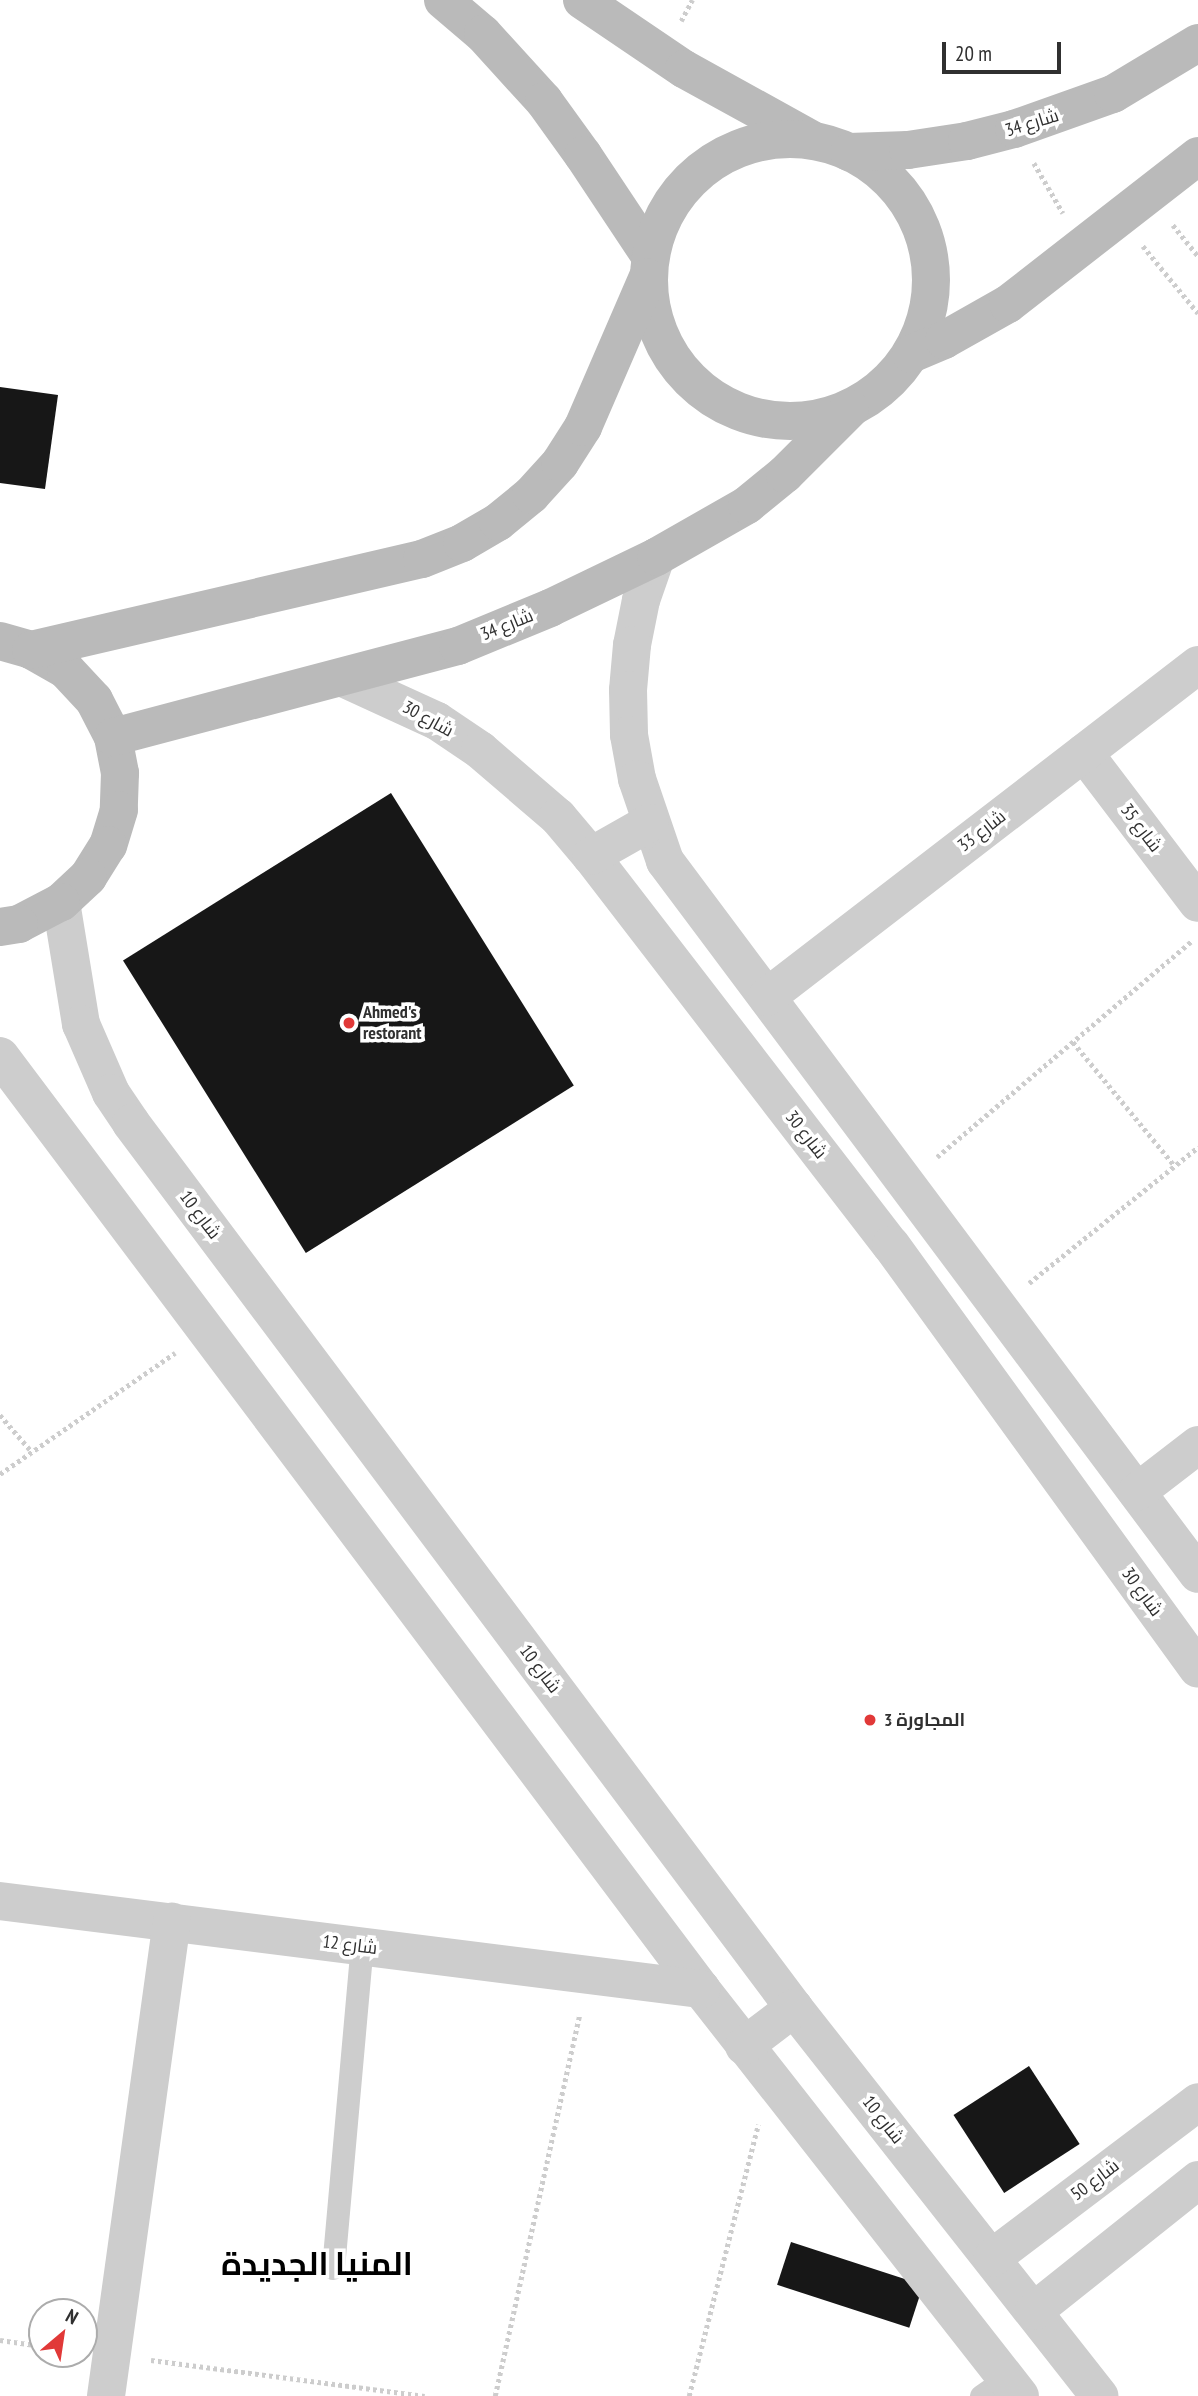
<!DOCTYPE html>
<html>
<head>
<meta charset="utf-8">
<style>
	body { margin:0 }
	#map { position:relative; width:1198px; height:2396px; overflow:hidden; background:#fff; font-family:"PT Sans Narrow",Cairo,sans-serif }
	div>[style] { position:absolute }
	.building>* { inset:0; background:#171717; transform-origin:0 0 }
	.path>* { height:4.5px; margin-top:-2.25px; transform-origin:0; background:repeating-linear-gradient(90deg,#cdcdcd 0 3.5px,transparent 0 7px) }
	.lane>* { height:23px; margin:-11.5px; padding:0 11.5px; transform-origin:11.5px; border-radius:11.5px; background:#cdcdcd }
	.street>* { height:38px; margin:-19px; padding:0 19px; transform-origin:19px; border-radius:19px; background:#cdcdcd }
	.secondary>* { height:38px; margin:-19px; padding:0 19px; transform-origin:19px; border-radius:19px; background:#bababa }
	.secondary>.ring { margin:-19px; padding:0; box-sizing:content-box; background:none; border:38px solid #bababa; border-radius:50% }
	.dots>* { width:19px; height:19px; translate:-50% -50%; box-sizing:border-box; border:4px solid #fff; border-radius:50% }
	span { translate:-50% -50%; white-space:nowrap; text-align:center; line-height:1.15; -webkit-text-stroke:7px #fff; paint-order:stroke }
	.street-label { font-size:18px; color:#303030 }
	.poi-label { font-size:18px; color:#303030; font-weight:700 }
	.left { translate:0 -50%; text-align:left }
	.town-label { font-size:32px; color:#000; font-weight:700 }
	.north { position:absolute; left:28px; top:2298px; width:70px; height:70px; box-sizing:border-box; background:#fff; border:2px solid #acacac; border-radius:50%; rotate:29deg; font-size:19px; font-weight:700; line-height:28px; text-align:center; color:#303030 }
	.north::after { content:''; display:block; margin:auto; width:24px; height:32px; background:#e13938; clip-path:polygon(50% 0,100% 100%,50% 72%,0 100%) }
	.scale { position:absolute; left:942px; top:42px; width:119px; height:32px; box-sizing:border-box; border:4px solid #303030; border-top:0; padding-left:9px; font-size:21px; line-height:24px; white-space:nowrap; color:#303030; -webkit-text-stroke:5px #fff; paint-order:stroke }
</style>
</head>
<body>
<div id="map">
	<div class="building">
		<div style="clip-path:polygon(0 387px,58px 395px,45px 489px,0 483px)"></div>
		<div style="left:391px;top:793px;width:345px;height:316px;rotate:58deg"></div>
		<div style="left:1029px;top:2066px;width:93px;height:90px;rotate:57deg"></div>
		<div style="left:791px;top:2242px;width:139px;height:45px;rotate:18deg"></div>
	</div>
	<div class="path">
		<div style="left:681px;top:21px;width:24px;rotate:-62deg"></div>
		<div style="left:1034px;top:163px;width:58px;rotate:59.9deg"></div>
		<div style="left:1173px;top:225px;width:40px;rotate:51deg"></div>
		<div style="left:1143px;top:246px;width:87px;rotate:50.6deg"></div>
		<div style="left:1073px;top:1042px;width:159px;rotate:50.6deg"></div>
		<div style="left:937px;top:1157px;width:334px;rotate:-40.3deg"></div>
		<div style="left:1029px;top:1283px;width:217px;rotate:-38.8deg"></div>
		<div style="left:0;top:1415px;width:49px;rotate:49.1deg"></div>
		<div style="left:0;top:1474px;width:213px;rotate:-34.7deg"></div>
		<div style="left:0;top:2340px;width:42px;rotate:8.1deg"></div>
		<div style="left:151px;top:2360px;width:276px;rotate:7.5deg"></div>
		<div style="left:495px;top:2396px;width:391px;rotate:-77.5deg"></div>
		<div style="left:689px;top:2396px;width:280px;rotate:-75.7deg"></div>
	</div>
	<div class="lane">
		<div style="left:333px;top:2268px;width:323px;rotate:-84.9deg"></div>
		<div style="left:981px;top:2396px;width:32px;rotate:-35deg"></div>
	</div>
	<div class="street">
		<div style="left:656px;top:557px;width:46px;rotate:109.2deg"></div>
		<div style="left:641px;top:600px;width:46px;rotate:101.3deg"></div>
		<div style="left:632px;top:645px;width:45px;rotate:95.1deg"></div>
		<div style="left:628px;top:690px;width:45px;rotate:88.7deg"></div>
		<div style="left:629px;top:735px;width:45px;rotate:79.7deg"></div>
		<div style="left:637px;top:779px;width:87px;rotate:71.1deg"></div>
		<div style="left:665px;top:861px;width:890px;rotate:53.22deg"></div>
		<div style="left:343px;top:678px;width:103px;rotate:24.6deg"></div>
		<div style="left:437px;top:721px;width:52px;rotate:34deg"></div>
		<div style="left:480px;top:750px;width:103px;rotate:40.7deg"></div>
		<div style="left:558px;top:817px;width:51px;rotate:49.8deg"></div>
		<div style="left:591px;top:856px;width:491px;rotate:52.4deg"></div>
		<div style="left:891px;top:1245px;width:523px;rotate:54.09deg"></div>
		<div style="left:1084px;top:753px;width:188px;rotate:52.8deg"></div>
		<div style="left:591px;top:856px;width:67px;rotate:-29.6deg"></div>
		<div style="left:61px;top:902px;width:124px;rotate:80.7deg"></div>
		<div style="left:81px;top:1024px;width:75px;rotate:66.5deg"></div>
		<div style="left:111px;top:1093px;width:36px;rotate:56deg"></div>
		<div style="left:131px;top:1123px;width:1106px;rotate:53.16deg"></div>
		<div style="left:794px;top:2008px;width:494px;rotate:51.8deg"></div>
		<div style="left:767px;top:997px;width:544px;rotate:-37.61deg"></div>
		<div style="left:0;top:1056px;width:1167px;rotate:53.08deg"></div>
		<div style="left:701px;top:1989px;width:517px;rotate:51.91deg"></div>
		<div style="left:1137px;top:1492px;width:77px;rotate:-37.6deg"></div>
		<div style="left:0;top:1901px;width:707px;rotate:7.16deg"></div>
		<div style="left:744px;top:2046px;width:63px;rotate:-37.2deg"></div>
		<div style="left:992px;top:2258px;width:258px;rotate:-37.1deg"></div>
		<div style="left:1034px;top:2311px;width:210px;rotate:-38.6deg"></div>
		<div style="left:106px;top:2396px;width:479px;rotate:-82.1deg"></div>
	</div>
	<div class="secondary">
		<div style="left:443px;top:0;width:52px;rotate:40.4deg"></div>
		<div style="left:483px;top:34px;width:91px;rotate:47.7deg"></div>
		<div style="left:544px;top:101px;width:67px;rotate:54.2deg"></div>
		<div style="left:583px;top:155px;width:121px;rotate:56.4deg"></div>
		<div style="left:582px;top:0;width:123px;rotate:34.1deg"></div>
		<div style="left:684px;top:69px;width:145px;rotate:28.9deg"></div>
		<div class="ring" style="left:649px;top:139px;width:244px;height:244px"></div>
		<div style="left:849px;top:152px;width:59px;rotate:-1.9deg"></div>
		<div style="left:908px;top:150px;width:60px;rotate:-8.7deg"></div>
		<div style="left:967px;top:141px;width:49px;rotate:-14.3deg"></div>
		<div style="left:1014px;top:129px;width:105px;rotate:-19.5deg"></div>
		<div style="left:1113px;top:94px;width:99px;rotate:-31deg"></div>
		<div style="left:911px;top:354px;width:36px;rotate:-23deg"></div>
		<div style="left:944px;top:340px;width:73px;rotate:-29.4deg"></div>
		<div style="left:1008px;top:304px;width:241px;rotate:-37.9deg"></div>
		<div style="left:0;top:641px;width:32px;rotate:16deg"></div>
		<div style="left:31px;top:650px;width:40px;rotate:29.7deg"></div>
		<div style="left:66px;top:670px;width:41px;rotate:47deg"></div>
		<div style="left:94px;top:700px;width:42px;rotate:62.8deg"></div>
		<div style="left:113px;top:737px;width:37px;rotate:79deg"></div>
		<div style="left:120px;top:773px;width:37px;rotate:92deg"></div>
		<div style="left:119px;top:810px;width:37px;rotate:107deg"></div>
		<div style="left:108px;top:845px;width:38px;rotate:122deg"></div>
		<div style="left:88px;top:877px;width:37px;rotate:137deg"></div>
		<div style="left:61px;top:902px;width:47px;rotate:152.4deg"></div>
		<div style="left:19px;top:924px;width:19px;rotate:171deg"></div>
		<div style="left:31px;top:650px;width:401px;rotate:-13.1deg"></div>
		<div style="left:422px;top:559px;width:43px;rotate:-21.8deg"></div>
		<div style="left:462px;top:543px;width:42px;rotate:-30.3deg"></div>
		<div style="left:498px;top:522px;width:43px;rotate:-39.3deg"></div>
		<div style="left:531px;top:495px;width:43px;rotate:-47.8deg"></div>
		<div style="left:560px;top:463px;width:43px;rotate:-57.4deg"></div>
		<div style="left:583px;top:427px;width:163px;rotate:-66.6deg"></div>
		<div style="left:113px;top:737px;width:357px;rotate:-14.8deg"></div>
		<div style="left:458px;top:646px;width:100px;rotate:-22.4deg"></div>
		<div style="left:550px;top:608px;width:118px;rotate:-25.7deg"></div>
		<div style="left:656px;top:557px;width:105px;rotate:-29.7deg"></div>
		<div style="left:747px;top:505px;width:49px;rotate:-39.2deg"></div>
		<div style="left:785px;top:474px;width:92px;rotate:-45deg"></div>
	</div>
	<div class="dots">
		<div style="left:349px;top:1023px;background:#e13938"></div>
		<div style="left:870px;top:1720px;background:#e13938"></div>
	</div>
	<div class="street-label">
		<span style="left:1032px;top:123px;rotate:-17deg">شارع 34</span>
		<span style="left:507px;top:625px;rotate:-22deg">شارع 34</span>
		<span style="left:428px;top:719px;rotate:29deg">شارع 30</span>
		<span style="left:1141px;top:828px;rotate:53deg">شارع 35</span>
		<span style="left:982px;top:831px;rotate:-38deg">شارع 33</span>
		<span style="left:806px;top:1135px;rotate:52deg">شارع 30</span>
		<span style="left:200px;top:1215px;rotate:53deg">شارع 10</span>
		<span style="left:1142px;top:1592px;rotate:54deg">شارع 30</span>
		<span style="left:540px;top:1669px;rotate:53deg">شارع 10</span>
		<span style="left:350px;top:1945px;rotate:7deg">شارع 12</span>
		<span style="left:883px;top:2120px;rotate:52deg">شارع 10</span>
		<span style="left:1095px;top:2180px;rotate:-37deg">شارع 50</span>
	</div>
	<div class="poi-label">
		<span class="left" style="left:363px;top:1023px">Ahmed's<br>restorant</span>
		<span class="left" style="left:884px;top:1720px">المجاورة 3</span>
	</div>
	<div class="town-label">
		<span style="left:317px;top:2263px">المنيا الجديدة</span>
	</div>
	<div class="north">N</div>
	<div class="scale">20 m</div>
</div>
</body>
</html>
